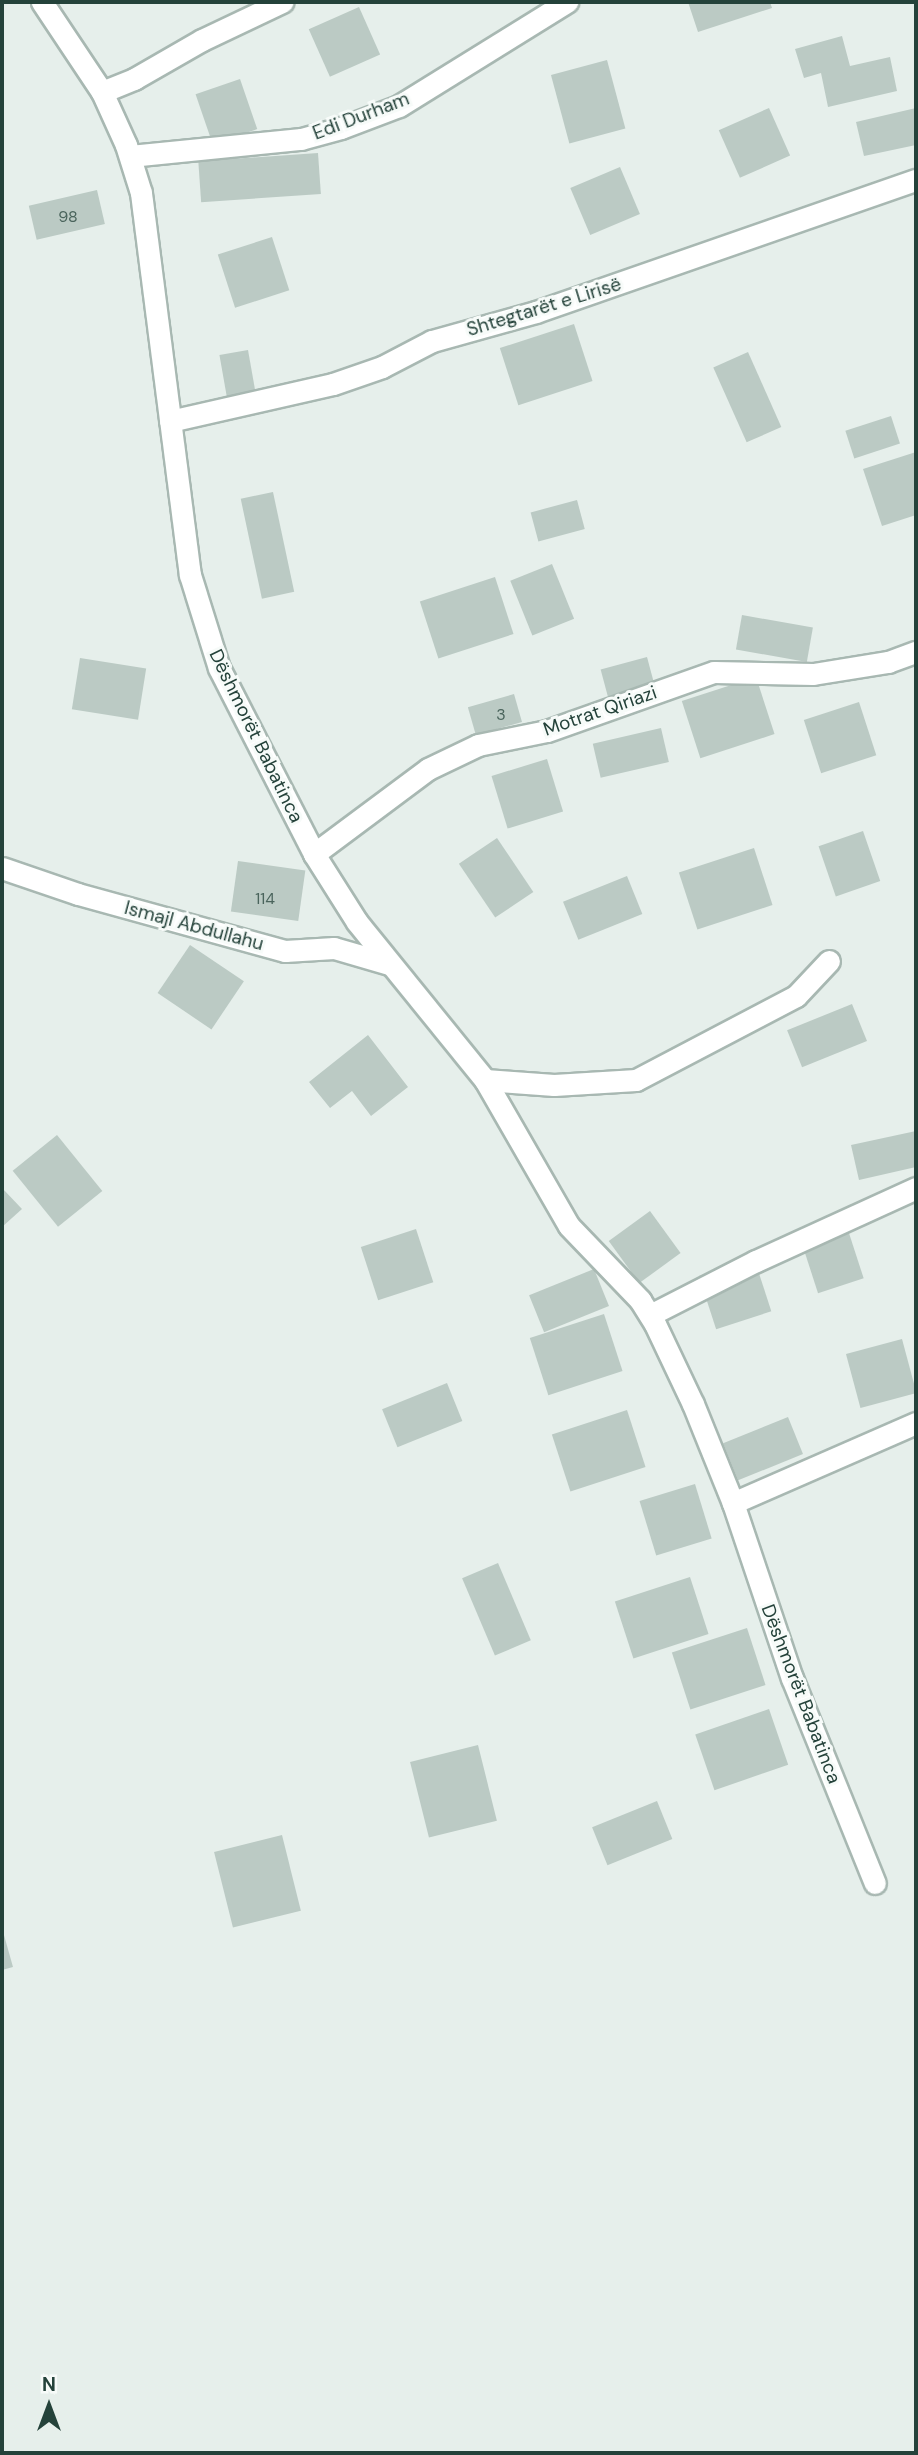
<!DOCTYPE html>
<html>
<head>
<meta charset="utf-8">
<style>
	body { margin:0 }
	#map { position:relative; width:918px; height:2455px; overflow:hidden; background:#e6efeb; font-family:"DM Sans",sans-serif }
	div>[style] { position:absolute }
	.building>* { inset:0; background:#bbcac4; transform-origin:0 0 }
	.roads { filter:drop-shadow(2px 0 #a8b8b2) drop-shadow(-2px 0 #a8b8b2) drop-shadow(0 2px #a8b8b2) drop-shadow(0 -2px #a8b8b2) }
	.minor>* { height:21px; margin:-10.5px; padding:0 10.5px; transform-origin:10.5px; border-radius:10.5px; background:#fff }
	span { translate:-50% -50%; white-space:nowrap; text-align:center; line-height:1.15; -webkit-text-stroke:6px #f7fbf9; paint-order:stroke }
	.number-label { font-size:16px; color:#4a645c }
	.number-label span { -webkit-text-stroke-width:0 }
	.street-label { font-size:19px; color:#24423a }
	.frame { position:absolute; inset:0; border:4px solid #24423a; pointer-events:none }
	.north { position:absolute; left:14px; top:2371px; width:70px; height:70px; -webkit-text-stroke:5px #f7fbf9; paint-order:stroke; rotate:0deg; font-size:19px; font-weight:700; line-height:28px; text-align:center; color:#24423a }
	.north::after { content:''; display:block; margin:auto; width:24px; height:32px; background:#24423a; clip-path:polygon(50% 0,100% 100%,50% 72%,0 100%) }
</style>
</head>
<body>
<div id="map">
	<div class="building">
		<div style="clip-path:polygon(688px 2px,770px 2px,772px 8px,698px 32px)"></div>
		<div style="left:359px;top:7px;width:52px;height:55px;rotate:66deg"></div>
		<div style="clip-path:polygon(842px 36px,850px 66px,890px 57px,897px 91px,828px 107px,821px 73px,804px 78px,795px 49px)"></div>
		<div style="left:607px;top:60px;width:71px;height:58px;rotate:75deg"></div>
		<div style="left:240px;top:79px;width:53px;height:47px;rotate:71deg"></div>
		<div style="left:769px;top:108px;width:52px;height:55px;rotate:66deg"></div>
		<div style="clip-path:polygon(916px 108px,916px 145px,864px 156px,856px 122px)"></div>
		<div style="left:318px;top:153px;width:41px;height:120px;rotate:86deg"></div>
		<div style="left:620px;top:167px;width:51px;height:54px;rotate:67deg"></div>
		<div style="left:97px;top:190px;width:35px;height:70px;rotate:77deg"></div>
		<div style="left:272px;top:237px;width:56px;height:57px;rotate:72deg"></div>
		<div style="left:574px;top:324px;width:60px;height:78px;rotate:72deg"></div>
		<div style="left:248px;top:350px;width:47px;height:29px;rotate:80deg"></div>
		<div style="left:748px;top:352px;width:82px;height:38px;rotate:66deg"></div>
		<div style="left:891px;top:416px;width:29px;height:48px;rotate:72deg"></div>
		<div style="clip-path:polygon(916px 452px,916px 515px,882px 526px,863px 469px)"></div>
		<div style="left:273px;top:492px;width:102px;height:33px;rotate:78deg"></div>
		<div style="left:577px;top:500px;width:30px;height:48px;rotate:75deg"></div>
		<div style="left:552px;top:564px;width:59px;height:45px;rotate:68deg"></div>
		<div style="left:495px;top:577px;width:60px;height:79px;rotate:72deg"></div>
		<div style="left:742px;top:615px;width:72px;height:35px;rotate:10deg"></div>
		<div style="left:647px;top:657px;width:30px;height:48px;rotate:75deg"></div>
		<div style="left:80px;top:658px;width:67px;height:52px;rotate:9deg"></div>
		<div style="left:756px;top:677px;width:60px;height:78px;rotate:72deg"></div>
		<div style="left:514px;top:694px;width:29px;height:48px;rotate:74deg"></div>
		<div style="left:859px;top:702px;width:56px;height:58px;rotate:72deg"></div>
		<div style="left:661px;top:728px;width:35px;height:70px;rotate:77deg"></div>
		<div style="left:547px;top:759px;width:55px;height:58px;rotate:73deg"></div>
		<div style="left:863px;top:831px;width:53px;height:47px;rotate:71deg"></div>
		<div style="left:497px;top:838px;width:65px;height:46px;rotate:56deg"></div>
		<div style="left:754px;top:848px;width:60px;height:79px;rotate:72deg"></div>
		<div style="left:238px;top:861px;width:68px;height:51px;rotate:8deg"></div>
		<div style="left:627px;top:876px;width:41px;height:69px;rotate:68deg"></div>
		<div style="left:190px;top:945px;width:65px;height:58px;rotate:34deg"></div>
		<div style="left:852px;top:1004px;width:40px;height:70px;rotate:68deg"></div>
		<div style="clip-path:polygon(368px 1035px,408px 1087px,371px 1116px,352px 1091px,330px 1108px,309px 1082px)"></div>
		<div style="clip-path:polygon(916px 1131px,916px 1167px,859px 1180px,851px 1145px)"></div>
		<div style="left:57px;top:1135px;width:72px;height:57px;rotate:51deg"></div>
		<div style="clip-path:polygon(3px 1189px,22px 1209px,2px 1227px,2px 1190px)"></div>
		<div style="left:650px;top:1211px;width:52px;height:51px;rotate:54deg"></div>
		<div style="left:847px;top:1227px;width:54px;height:48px;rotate:72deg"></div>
		<div style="left:416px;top:1229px;width:56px;height:58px;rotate:72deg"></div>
		<div style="left:754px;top:1258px;width:56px;height:58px;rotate:72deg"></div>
		<div style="left:594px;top:1269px;width:40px;height:70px;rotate:68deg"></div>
		<div style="left:604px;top:1314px;width:60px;height:78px;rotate:72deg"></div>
		<div style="left:902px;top:1339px;width:56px;height:58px;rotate:75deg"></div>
		<div style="left:447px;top:1383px;width:41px;height:70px;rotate:68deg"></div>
		<div style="left:627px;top:1410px;width:60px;height:79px;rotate:72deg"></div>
		<div style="left:788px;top:1417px;width:40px;height:70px;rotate:68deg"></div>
		<div style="left:695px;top:1484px;width:57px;height:58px;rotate:73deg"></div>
		<div style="left:498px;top:1563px;width:84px;height:39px;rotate:67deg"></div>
		<div style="left:690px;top:1577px;width:60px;height:79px;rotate:72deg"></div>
		<div style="left:747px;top:1628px;width:60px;height:79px;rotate:72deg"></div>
		<div style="left:769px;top:1709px;width:59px;height:78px;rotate:71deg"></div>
		<div style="left:478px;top:1745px;width:78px;height:70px;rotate:76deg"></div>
		<div style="left:657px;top:1801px;width:41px;height:70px;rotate:68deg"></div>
		<div style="left:282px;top:1835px;width:78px;height:70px;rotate:76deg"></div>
		<div style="clip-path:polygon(2px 1928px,13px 1967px,2px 1970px)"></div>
	</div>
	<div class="roads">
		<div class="minor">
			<div style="left:42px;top:2px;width:108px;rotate:56.3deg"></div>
			<div style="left:102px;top:92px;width:58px;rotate:65.6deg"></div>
			<div style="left:126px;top:145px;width:50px;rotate:72.6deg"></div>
			<div style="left:141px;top:193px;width:385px;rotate:82.7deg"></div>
			<div style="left:190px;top:575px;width:97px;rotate:72.7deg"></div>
			<div style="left:219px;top:668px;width:209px;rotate:62.9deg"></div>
			<div style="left:314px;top:854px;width:80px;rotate:57.7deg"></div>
			<div style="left:357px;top:922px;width:203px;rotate:51deg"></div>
			<div style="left:485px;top:1080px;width:168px;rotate:60.1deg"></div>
			<div style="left:569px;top:1226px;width:103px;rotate:46.2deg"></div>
			<div style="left:640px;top:1300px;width:28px;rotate:58deg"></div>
			<div style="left:655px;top:1324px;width:89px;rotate:64.6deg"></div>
			<div style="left:693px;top:1404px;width:107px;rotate:68deg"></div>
			<div style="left:733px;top:1503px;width:185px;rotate:71.4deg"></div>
			<div style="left:792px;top:1678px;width:221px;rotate:68deg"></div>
			<div style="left:102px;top:92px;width:35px;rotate:-22deg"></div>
			<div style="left:134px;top:79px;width:78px;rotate:-29.8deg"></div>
			<div style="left:202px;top:40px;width:89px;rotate:-25.4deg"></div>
			<div style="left:130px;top:156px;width:172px;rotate:-5.7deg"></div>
			<div style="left:301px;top:139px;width:41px;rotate:-15.4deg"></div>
			<div style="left:341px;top:128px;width:62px;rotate:-20.8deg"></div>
			<div style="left:399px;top:106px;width:198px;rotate:-31.8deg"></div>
			<div style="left:170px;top:421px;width:167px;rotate:-12.8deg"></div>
			<div style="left:333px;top:384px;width:52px;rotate:-19.1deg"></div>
			<div style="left:382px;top:367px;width:56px;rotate:-27.5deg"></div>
			<div style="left:432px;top:341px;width:108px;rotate:-15.6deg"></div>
			<div style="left:536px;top:312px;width:402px;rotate:-19.2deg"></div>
			<div style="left:314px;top:854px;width:142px;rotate:-36.7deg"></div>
			<div style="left:428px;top:769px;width:55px;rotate:-25.6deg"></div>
			<div style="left:478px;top:745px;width:70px;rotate:-11.5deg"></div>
			<div style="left:547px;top:731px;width:177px;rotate:-19.5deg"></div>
			<div style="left:714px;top:672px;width:99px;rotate:1.2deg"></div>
			<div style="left:813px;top:674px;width:76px;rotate:-9.1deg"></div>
			<div style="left:888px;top:662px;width:30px;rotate:-20deg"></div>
			<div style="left:2px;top:868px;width:80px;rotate:18.9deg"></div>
			<div style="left:78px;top:894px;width:215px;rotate:15.4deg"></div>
			<div style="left:285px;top:951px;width:49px;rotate:-3.5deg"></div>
			<div style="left:334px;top:948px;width:57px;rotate:16.2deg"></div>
			<div style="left:485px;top:1080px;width:69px;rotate:4.1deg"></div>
			<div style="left:554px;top:1085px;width:82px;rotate:-3.5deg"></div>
			<div style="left:636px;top:1080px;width:181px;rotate:-27.7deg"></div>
			<div style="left:796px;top:996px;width:48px;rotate:-46.7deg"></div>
			<div style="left:650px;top:1315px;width:119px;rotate:-27deg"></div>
			<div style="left:756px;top:1261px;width:176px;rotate:-24.5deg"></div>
			<div style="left:733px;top:1503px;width:200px;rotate:-23.6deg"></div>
		</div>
	</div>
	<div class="number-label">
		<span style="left:68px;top:217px">98</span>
		<span style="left:501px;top:715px">3</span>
		<span style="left:265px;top:899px">114</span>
	</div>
	<div class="street-label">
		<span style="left:361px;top:116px;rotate:-21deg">Edi Durham</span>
		<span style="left:544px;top:307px;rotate:-17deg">Shtegtarët e Lirisë</span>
		<span style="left:600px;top:711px;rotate:-19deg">Motrat Qiriazi</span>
		<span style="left:256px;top:736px;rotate:64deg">Dëshmorët Babatinca</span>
		<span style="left:194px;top:926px;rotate:15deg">Ismajl Abdullahu</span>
		<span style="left:801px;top:1694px;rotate:69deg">Dëshmorët Babatinca</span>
	</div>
	<div class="frame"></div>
	<div class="north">N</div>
</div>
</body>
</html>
